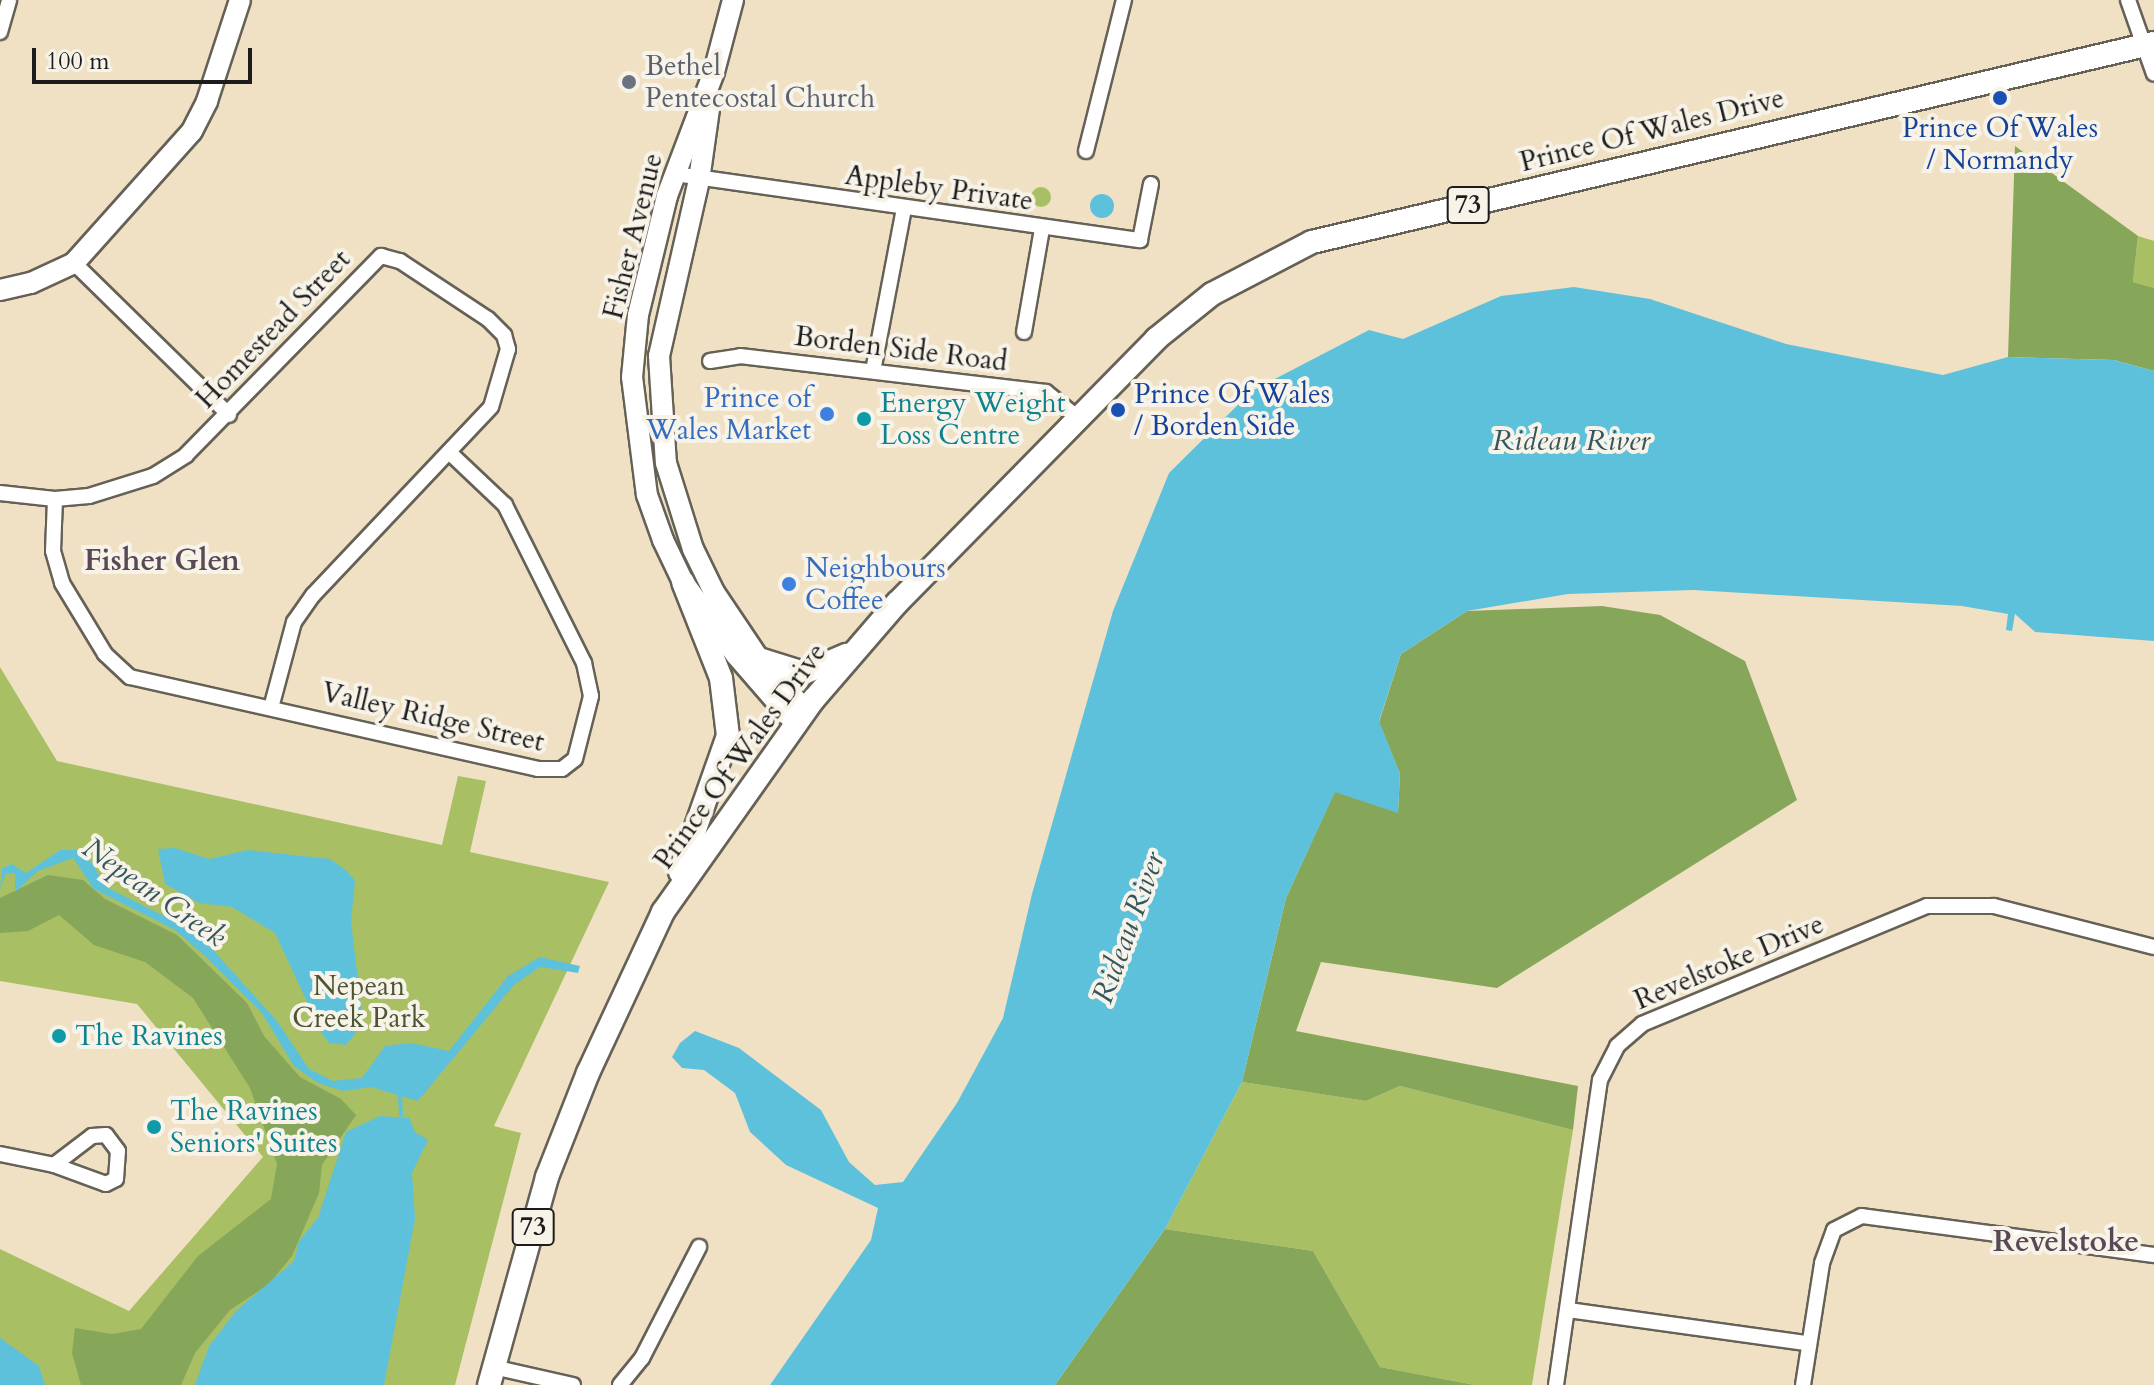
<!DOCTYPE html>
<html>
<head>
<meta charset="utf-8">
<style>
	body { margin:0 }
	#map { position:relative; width:2154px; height:1385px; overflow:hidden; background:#f0e1c4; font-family:Cardo,serif }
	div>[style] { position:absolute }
	.green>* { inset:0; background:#a8bf64 }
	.round { border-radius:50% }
	.forest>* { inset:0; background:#86a65a }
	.water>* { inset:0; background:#5ec1dc }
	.stream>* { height:4px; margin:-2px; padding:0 2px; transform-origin:2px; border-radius:2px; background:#5ec1dc }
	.roads { filter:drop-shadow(2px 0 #666157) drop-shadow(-2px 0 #666157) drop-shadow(0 2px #666157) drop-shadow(0 -2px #666157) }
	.street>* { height:14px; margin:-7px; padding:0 7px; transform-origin:7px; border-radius:7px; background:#fff }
	.secondary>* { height:20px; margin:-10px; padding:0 10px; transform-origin:10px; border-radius:10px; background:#fff }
	.primary>* { height:22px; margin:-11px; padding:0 11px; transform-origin:11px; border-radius:11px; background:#fff }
	.dots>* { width:22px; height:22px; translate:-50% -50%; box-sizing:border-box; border:4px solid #f7f3e8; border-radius:50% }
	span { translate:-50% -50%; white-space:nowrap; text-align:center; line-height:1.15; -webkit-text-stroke:8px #f7f3e8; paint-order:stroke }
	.shield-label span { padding:2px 6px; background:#f7f3e8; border:2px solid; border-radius:6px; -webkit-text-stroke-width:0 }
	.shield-label { font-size:26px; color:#1c1c1c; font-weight:700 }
	.worship-label { font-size:28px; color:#5b616d }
	.left { translate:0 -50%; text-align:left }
	.transit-label { font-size:28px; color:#164399 }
	.street-label { font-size:28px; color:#1c1c1c }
	.shop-label { font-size:28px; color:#366cbe }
	.right { translate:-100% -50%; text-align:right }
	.culture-label { font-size:28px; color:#0d838f }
	.park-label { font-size:28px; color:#4d5535 }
	.water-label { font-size:30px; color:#33565f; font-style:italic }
	.neighbourhood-label { font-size:30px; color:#584954; font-weight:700 }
	.scale { position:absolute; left:32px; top:48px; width:220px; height:36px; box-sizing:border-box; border:4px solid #1c1c1c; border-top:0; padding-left:10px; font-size:24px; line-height:28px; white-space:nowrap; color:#1c1c1c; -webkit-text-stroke:6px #f7f3e8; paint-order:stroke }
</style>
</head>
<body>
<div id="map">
	<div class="green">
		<div class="round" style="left:1031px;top:187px;width:20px;height:20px"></div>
		<div style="clip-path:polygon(2138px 236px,2154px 241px,2154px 288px,2133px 282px)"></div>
		<div style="clip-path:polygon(0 667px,57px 761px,442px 845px,458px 776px,486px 781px,470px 852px,609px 882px,494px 1126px,521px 1133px,455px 1385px,0 1385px,0 1249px,129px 1311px,263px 1157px,137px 1004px,0 981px)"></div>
		<div style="clip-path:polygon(1242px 1082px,1366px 1101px,1400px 1086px,1573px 1130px,1532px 1385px,1475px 1385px,1380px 1367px,1313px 1251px,1165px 1229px)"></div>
	</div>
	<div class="forest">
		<div style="clip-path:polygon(2015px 146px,2138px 236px,2133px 282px,2154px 288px,2154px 371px,2114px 360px,2008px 357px)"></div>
		<div style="clip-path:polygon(1602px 606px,1660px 615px,1745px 661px,1797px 800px,1497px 988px,1321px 962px,1296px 1031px,1578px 1086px,1573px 1130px,1400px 1086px,1366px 1101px,1242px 1082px,1286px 898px,1335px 791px,1398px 812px,1400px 774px,1379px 722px,1401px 654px,1467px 611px)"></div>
		<div style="clip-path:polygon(48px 875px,83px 880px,105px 899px,177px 935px,247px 1003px,264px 1036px,300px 1077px,341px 1099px,356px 1115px,322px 1165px,319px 1193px,292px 1256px,269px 1284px,230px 1310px,195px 1353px,181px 1385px,81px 1385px,72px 1353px,75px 1328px,112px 1334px,141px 1329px,198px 1256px,271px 1199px,277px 1164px,250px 1088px,193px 998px,145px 962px,94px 945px,59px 915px,28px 931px,0 933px,0 898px)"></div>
		<div style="clip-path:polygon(1165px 1229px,1313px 1251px,1380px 1367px,1475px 1385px,1055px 1385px)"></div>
	</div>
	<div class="water">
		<div class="round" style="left:1090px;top:194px;width:24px;height:24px"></div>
		<div style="clip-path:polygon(1574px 287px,1650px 299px,1786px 344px,1943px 375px,2008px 357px,2114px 360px,2154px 371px,2154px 641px,2035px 632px,2015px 614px,2012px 631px,2006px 630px,2008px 614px,1962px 606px,1694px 590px,1568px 594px,1467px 611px,1401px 654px,1379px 721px,1400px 774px,1398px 813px,1335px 792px,1286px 898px,1242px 1082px,1165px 1229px,1055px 1385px,770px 1385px,871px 1240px,878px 1208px,786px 1165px,750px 1132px,735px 1093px,704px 1070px,682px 1068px,672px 1057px,680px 1043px,695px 1031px,739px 1048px,821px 1110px,849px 1162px,875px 1185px,903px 1182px,957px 1103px,1003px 1018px,1032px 894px,1113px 611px,1169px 473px,1252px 391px,1369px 330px,1403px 339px,1501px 296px)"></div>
		<div style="clip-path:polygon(175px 848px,209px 859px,248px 850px,330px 859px,347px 871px,355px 881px,351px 921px,363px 1024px,346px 1045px,329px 1043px,321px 1032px,275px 933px,232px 907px,199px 903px,165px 884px,158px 849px)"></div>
		<div style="clip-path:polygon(60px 850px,77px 850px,92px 863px,106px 887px,184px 926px,212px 949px,277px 1021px,309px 1069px,333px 1081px,362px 1078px,385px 1046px,411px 1043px,449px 1051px,508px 976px,540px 957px,580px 966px,578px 973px,540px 967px,514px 985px,418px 1101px,371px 1087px,344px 1091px,318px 1083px,294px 1066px,262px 1013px,204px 955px,175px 930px,94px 889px,73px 858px,38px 871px,15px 892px,15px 874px,6px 873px,0 890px,2px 868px,12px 864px,26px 873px)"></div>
		<div style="clip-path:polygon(380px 1116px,409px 1118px,415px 1132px,428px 1140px,412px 1173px,415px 1219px,384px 1385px,195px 1385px,209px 1346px,237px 1310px,294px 1261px,299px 1241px,318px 1218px,346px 1132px)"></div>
		<div style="clip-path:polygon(0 1338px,39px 1366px,45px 1385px,0 1385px)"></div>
	</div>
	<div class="stream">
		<div style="left:400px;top:1096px;width:19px;rotate:87deg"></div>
	</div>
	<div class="roads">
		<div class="street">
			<div style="left:2128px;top:0;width:78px;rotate:70.6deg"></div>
			<div style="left:0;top:32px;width:33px;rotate:-74deg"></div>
			<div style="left:1086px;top:151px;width:156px;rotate:-75.9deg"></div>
			<div style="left:675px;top:174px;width:470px;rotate:8.1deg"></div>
			<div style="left:1140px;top:240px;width:57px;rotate:-78.9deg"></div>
			<div style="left:74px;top:263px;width:217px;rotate:44.4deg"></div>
			<div style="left:1024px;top:332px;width:105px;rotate:-80.1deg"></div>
			<div style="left:710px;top:361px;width:30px;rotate:-9deg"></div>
			<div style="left:740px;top:356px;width:308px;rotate:6.7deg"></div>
			<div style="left:1046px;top:392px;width:41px;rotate:39.1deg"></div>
			<div style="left:873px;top:371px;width:166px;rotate:-79.2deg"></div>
			<div style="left:0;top:493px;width:55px;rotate:6.2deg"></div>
			<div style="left:55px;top:499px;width:34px;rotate:-5deg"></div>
			<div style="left:89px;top:496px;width:67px;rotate:-17.4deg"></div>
			<div style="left:153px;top:476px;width:39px;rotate:-32deg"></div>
			<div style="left:186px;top:455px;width:279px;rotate:-45.6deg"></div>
			<div style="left:381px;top:256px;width:20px;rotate:15deg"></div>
			<div style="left:400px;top:261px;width:105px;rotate:33.4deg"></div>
			<div style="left:488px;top:319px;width:23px;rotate:45deg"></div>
			<div style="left:504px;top:335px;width:15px;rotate:74deg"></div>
			<div style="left:508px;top:349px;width:60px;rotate:106.3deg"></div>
			<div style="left:491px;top:407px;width:259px;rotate:133.4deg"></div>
			<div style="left:313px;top:595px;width:33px;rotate:125deg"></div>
			<div style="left:294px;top:622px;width:89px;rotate:105deg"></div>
			<div style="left:55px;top:499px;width:52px;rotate:92.2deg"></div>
			<div style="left:53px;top:551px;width:33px;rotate:74deg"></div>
			<div style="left:62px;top:583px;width:83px;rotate:58.8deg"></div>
			<div style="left:105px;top:654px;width:34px;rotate:43deg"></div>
			<div style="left:130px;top:677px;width:418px;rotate:12.7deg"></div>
			<div style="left:538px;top:769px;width:24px"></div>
			<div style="left:562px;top:769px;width:16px;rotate:-38deg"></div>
			<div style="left:575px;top:759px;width:65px;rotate:-75.7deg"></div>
			<div style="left:591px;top:696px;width:34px;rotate:-102deg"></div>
			<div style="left:584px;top:663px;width:177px;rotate:-116.6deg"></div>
			<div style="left:505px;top:505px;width:77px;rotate:-136.6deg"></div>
			<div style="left:0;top:1154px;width:55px;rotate:11.5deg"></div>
			<div style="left:54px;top:1165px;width:55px;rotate:20.1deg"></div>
			<div style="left:106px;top:1184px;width:11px;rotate:-27deg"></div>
			<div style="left:116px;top:1179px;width:28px;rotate:-86deg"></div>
			<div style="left:118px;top:1151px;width:20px;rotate:-127deg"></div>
			<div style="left:106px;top:1135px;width:14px;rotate:176deg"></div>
			<div style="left:92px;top:1136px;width:48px;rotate:142.7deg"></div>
			<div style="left:1568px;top:1310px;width:240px;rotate:7.9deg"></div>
			<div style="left:493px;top:1367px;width:82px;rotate:12.7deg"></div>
			<div style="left:620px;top:1385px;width:35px;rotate:-51deg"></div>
			<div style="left:642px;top:1358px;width:125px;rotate:-62.8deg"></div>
			<div style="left:1556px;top:1385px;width:308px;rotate:-81.8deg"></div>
			<div style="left:1600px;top:1080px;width:38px;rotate:-63deg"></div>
			<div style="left:1617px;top:1046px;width:33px;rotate:-41deg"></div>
			<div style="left:1642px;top:1024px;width:308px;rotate:-22.5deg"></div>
			<div style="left:1927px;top:906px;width:67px"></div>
			<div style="left:1994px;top:906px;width:165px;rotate:14.4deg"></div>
			<div style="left:1803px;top:1385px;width:123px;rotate:-81.1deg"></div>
			<div style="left:1822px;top:1263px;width:35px;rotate:-70deg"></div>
			<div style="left:1834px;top:1230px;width:31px;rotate:-27deg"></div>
			<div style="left:1862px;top:1216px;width:295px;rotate:7.6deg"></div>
		</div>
		<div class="secondary">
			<div style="left:733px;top:0;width:74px;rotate:104.8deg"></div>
			<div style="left:714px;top:72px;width:133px;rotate:110.8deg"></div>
			<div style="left:667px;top:196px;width:122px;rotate:103.7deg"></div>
			<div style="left:638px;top:315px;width:62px;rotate:95.5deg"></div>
			<div style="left:632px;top:377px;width:119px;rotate:82.8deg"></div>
			<div style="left:647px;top:495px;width:48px;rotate:70.4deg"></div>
			<div style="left:663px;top:540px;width:47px;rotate:64.5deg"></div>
			<div style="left:683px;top:582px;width:90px;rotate:54deg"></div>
			<div style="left:736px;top:655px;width:91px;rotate:49deg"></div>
			<div style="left:709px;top:109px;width:72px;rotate:98deg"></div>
			<div style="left:699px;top:180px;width:180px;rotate:102.8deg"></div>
			<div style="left:659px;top:356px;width:107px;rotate:86.3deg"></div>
			<div style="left:666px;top:463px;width:90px;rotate:72.6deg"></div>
			<div style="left:693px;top:549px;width:48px;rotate:64deg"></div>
			<div style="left:714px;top:592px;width:81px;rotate:56.1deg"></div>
			<div style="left:759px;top:659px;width:70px;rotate:47.9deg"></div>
			<div style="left:0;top:290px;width:32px;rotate:-13deg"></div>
			<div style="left:31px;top:283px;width:47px;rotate:-24.9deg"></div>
			<div style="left:74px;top:263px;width:177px;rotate:-48.2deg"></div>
			<div style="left:192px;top:131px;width:34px;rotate:-63deg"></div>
			<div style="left:207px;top:101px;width:106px;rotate:-71.9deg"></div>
		</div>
		<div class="primary">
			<div style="left:759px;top:659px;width:47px;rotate:17.3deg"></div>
			<div style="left:804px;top:673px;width:46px;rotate:-23.2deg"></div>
			<div style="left:680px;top:872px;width:144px;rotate:-70.6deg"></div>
			<div style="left:728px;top:736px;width:58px;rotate:-96.9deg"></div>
			<div style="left:721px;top:678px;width:103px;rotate:-111.6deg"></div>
			<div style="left:489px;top:1385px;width:216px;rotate:-74.4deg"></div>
			<div style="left:547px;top:1177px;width:112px;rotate:-68.5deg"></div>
			<div style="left:588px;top:1073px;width:178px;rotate:-65deg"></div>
			<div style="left:663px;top:912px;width:261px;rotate:-54.7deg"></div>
			<div style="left:814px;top:699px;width:127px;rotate:-49.2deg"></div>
			<div style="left:897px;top:603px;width:370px;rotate:-45.5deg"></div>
			<div style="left:1156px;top:339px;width:72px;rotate:-38.8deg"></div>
			<div style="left:1212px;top:294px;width:113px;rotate:-27.5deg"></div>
			<div style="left:1312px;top:242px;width:865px;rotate:-13.3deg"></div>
		</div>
	</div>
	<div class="dots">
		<div style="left:629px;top:82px;background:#6b7280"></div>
		<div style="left:2000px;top:98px;background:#1a4fb4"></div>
		<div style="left:1118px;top:410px;background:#1a4fb4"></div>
		<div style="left:827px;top:414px;background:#3f7fe0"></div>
		<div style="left:864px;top:419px;background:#0f9aa8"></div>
		<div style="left:789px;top:584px;background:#3f7fe0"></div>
		<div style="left:59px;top:1036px;background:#0f9aa8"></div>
		<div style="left:154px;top:1127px;background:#0f9aa8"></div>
	</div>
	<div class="shield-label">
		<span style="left:1468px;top:205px">73</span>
		<span style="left:533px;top:1227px">73</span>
	</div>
	<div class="worship-label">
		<span class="left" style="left:645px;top:82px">Bethel<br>Pentecostal Church</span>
	</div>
	<div class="transit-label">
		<span style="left:2000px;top:144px">Prince Of Wales<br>/ Normandy</span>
		<span class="left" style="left:1134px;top:410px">Prince Of Wales<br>/ Borden Side</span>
	</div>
	<div class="street-label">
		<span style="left:1652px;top:130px;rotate:-14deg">Prince Of Wales Drive</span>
		<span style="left:939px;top:188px;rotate:8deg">Appleby Private</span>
		<span style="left:633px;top:236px;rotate:-76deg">Fisher Avenue</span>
		<span style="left:273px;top:329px;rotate:-46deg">Homestead Street</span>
		<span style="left:901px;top:349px;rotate:7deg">Borden Side Road</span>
		<span style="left:433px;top:717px;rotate:13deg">Valley Ridge Street</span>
		<span style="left:740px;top:756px;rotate:-54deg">Prince Of Wales Drive</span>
		<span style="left:1729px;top:962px;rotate:-23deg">Revelstoke Drive</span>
	</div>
	<div class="shop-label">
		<span class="right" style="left:811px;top:414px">Prince of<br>Wales Market</span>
		<span class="left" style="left:805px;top:584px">Neighbours<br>Coffee</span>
	</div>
	<div class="culture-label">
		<span class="left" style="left:880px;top:419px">Energy Weight<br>Loss Centre</span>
		<span class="left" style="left:75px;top:1036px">The Ravines</span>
		<span class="left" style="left:170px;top:1127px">The Ravines<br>Seniors' Suites</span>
	</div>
	<div class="park-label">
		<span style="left:359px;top:1002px">Nepean<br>Creek Park</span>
	</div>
	<div class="water-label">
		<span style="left:1571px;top:441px">Rideau River</span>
		<span style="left:154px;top:893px;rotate:35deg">Nepean Creek</span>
		<span style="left:1129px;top:928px;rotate:-70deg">Rideau River</span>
	</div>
	<div class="neighbourhood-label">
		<span style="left:162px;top:561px">Fisher Glen</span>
		<span style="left:2066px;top:1242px">Revelstoke</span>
	</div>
	<div class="scale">100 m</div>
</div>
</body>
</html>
